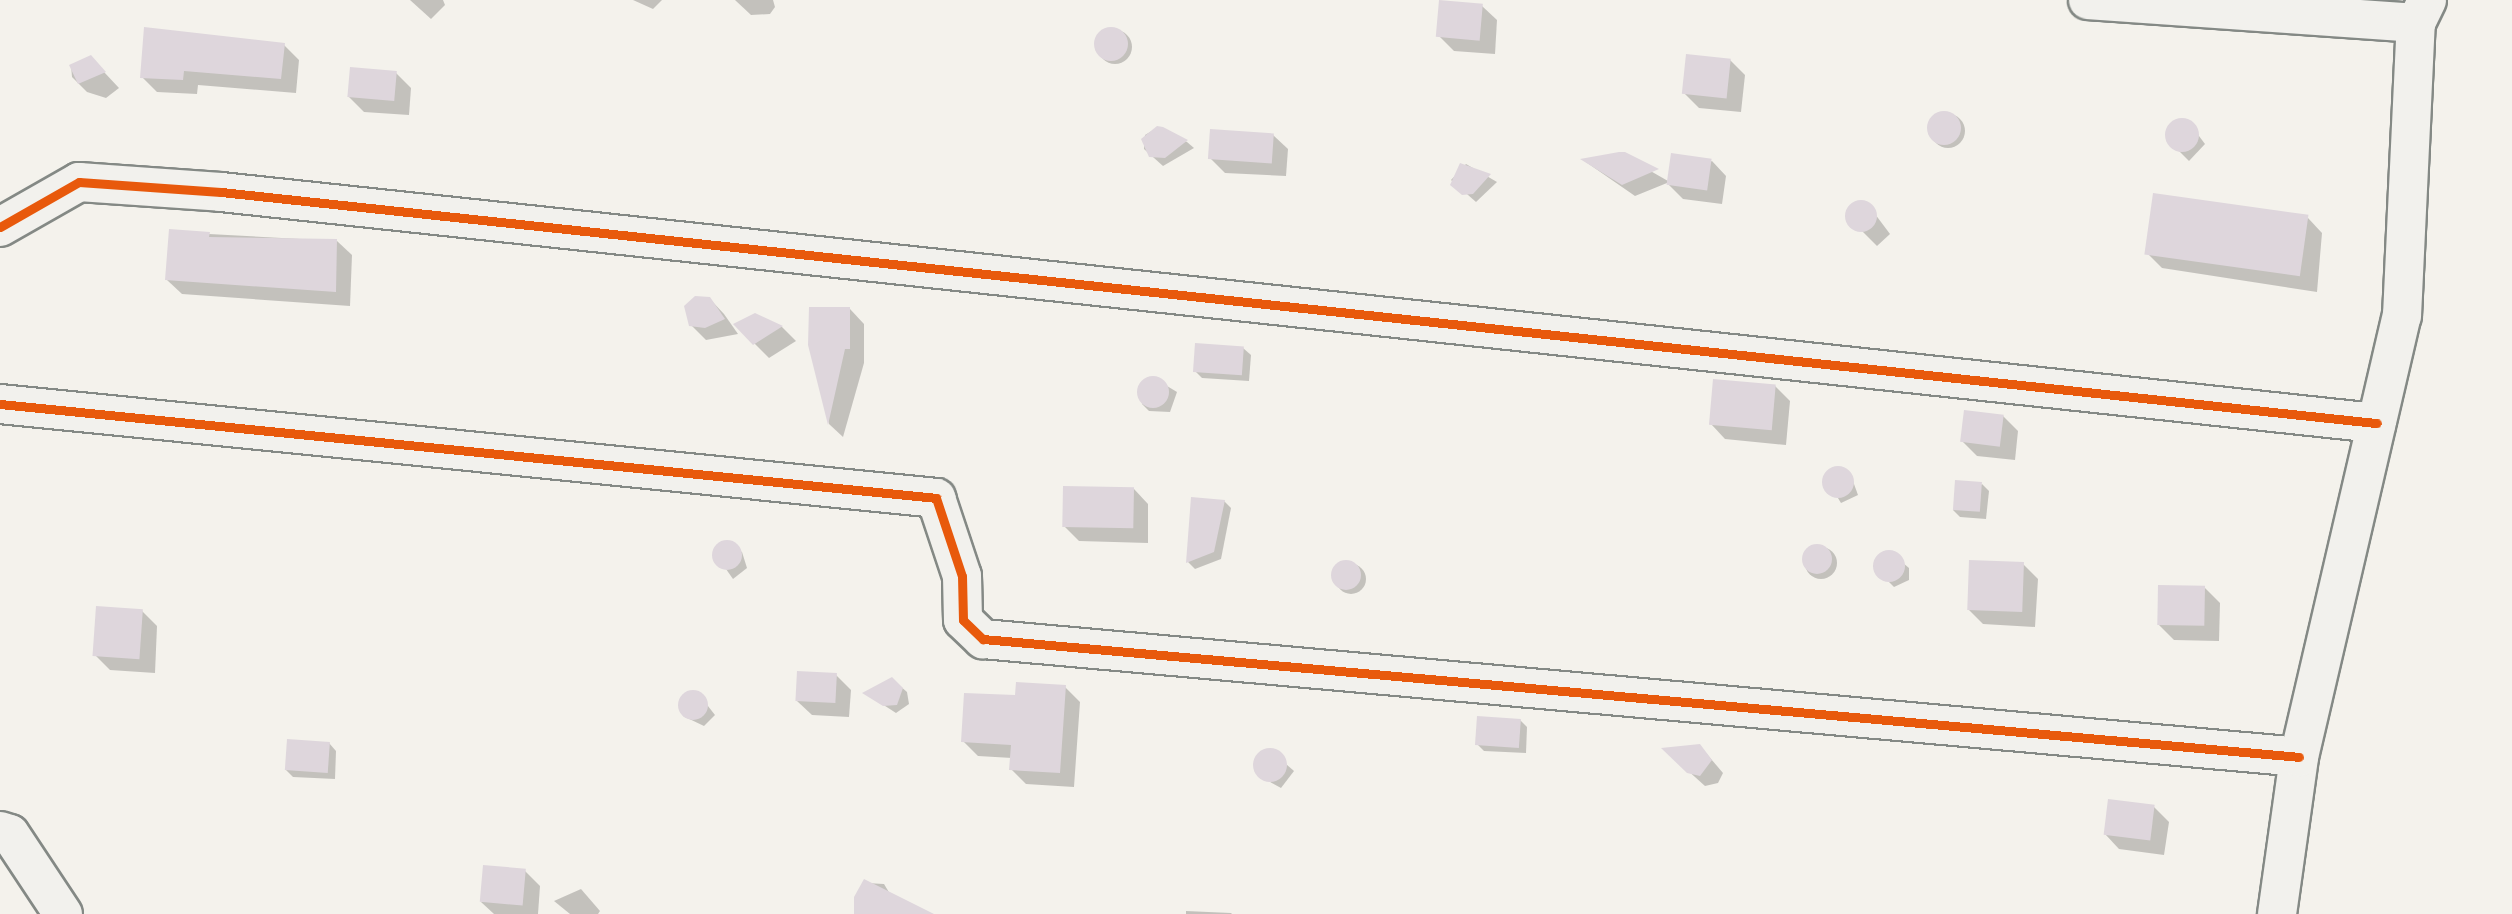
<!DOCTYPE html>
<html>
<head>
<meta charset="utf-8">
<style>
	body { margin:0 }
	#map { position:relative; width:2512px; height:914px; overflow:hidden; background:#f4f2ec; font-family:"Architects Daughter",sans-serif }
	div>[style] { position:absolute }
	.shadow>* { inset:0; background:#0003 }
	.round { border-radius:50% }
	.building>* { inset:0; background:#ded6dc; transform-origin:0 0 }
	.roads { filter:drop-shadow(2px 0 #848985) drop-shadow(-2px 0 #848985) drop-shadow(0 2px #848985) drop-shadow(0 -2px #848985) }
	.minor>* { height:38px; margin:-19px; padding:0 19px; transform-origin:19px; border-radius:19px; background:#f2f1ed }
	.cycleway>* { height:9px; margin:-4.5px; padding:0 4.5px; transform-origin:4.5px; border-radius:4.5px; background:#e8590c }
	span { translate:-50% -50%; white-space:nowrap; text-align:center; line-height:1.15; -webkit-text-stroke:5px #f7f3e8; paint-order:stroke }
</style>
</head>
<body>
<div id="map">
	<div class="shadow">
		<div style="clip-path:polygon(410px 0,443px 0,445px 5px,431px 19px)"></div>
		<div style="clip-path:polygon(633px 0,662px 0,653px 9px)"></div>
		<div style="clip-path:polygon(735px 0,773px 0,775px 7px,770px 14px,751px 15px)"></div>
		<div style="clip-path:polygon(1482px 6px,1497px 20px,1495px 54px,1454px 51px,1439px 36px)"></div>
		<div class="round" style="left:1098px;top:30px;width:34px;height:34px"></div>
		<div style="clip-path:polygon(284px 45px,299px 60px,296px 93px,198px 85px,197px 94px,157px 92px,142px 77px)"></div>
		<div style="clip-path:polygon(90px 57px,119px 88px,106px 98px,87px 92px,72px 77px,71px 65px)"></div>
		<div style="clip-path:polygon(1730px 60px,1745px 75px,1741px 112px,1699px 108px,1684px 93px)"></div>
		<div style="clip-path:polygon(396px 73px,411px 88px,409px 115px,364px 112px,349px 97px)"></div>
		<div class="round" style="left:1931px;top:114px;width:34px;height:34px"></div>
		<div style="clip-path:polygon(2187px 120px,2205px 144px,2189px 161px,2168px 140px,2172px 123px)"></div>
		<div style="clip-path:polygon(1157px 128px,1187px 142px,1194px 148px,1163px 166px,1144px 149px,1145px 135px)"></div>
		<div style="clip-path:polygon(1273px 135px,1288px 149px,1286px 176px,1225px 173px,1210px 158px)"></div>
		<div style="clip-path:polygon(1619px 153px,1668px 181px,1712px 161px,1726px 176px,1722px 204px,1683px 199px,1667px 183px,1635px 196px,1583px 160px)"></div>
		<div style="clip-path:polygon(1466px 164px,1497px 182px,1476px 202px,1451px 180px)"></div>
		<div style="clip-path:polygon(2154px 195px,2308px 218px,2322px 233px,2317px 292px,2162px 268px,2147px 253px)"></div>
		<div style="clip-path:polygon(1866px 202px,1890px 234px,1877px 246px,1846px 215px)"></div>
		<div style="clip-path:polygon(209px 234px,337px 241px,352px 255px,350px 306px,182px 294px,167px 280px)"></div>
		<div style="clip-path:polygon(709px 298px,724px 314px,738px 334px,706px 340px,691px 325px)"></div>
		<div style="clip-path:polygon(850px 309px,864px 324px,864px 363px,843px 437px,829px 424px,810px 345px)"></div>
		<div style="clip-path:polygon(755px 315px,782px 327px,796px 341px,769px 358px,736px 325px)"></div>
		<div style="clip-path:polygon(1243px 348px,1251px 355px,1249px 381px,1202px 378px,1195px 371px)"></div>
		<div style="clip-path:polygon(1157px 380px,1177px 392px,1170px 412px,1149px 411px,1142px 404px,1141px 386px)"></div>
		<div style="clip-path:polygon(1775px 386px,1790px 401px,1786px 445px,1725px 439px,1711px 424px)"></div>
		<div style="clip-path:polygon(2003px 416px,2018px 431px,2015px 460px,1977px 456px,1962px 441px)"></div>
		<div style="clip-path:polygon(1830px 470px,1850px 473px,1858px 495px,1841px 503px,1825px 477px)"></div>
		<div style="clip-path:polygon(1982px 484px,1989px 491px,1986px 519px,1960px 517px,1953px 510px)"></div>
		<div style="clip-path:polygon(1134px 489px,1148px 504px,1148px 543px,1079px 541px,1064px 526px)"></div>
		<div style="clip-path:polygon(1193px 499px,1224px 501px,1231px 508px,1221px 559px,1195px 569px,1188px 562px)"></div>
		<div style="clip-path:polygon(719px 543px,742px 552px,747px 568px,733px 579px,714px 552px)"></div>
		<div class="round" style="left:1805px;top:547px;width:32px;height:32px"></div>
		<div style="clip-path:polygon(1890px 552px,1909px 568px,1909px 580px,1894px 587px,1873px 566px)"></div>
		<div class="round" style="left:1336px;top:564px;width:30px;height:30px"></div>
		<div style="clip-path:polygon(2023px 564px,2038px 579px,2035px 627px,1983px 624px,1968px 609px)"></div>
		<div style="clip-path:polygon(2205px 588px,2220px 603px,2219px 641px,2174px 640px,2159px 625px)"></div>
		<div style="clip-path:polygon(142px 611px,157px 626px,155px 673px,110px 670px,96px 656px)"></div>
		<div style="clip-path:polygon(836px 675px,851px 690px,849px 717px,812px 715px,797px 701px)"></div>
		<div style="clip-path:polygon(892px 679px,907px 692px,909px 704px,896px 713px,865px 693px)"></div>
		<div style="clip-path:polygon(1065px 687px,1080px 702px,1074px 787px,1026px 784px,1011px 769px,1012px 758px,978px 756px,963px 741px,1016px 697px)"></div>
		<div style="clip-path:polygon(697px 692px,715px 715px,704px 726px,683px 716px,680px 699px)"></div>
		<div style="clip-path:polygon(1520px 720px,1527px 727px,1526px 753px,1484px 751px,1477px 744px)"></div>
		<div style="clip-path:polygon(329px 743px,336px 751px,335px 779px,293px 777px,286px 770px)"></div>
		<div style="clip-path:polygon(1700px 746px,1723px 773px,1718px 783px,1705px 786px,1675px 759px)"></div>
		<div style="clip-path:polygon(1270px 750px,1294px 771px,1281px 788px,1259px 776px,1255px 762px)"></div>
		<div style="clip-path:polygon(2154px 807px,2169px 822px,2164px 855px,2119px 849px,2105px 834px)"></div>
		<div style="clip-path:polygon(525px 871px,540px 886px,538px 914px,494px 914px,481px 902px)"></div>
		<div style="clip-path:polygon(866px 883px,884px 884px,902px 914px,862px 914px)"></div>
		<div style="clip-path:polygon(581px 889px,600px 911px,598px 914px,570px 914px,554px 901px)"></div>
		<div style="clip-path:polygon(1186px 911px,1231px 913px,1232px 914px,1186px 914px)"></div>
	</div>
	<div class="building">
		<div style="left:1439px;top:0;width:44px;height:37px;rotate:5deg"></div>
		<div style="clip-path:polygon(144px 27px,285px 43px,281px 79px,184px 71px,183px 80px,140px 78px)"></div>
		<div class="round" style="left:1094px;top:27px;width:34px;height:34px"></div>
		<div style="left:1686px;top:54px;width:45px;height:40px;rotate:6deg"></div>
		<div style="clip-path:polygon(91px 55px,106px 72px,78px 84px,69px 65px)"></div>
		<div style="left:350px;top:67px;width:47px;height:30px;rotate:5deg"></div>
		<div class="round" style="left:1927px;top:111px;width:34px;height:34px"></div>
		<div class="round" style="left:2165px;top:118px;width:34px;height:34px"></div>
		<div style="clip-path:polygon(1157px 126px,1163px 127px,1188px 140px,1165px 158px,1149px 157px,1141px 139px)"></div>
		<div style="left:1210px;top:129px;width:64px;height:30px;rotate:4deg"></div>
		<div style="clip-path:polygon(1619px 152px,1625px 152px,1659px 169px,1622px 185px,1580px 159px)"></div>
		<div style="left:1671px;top:153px;width:41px;height:32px;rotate:8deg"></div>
		<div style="clip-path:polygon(1460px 163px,1491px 174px,1473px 194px,1462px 195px,1450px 185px)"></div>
		<div style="left:2153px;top:193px;width:157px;height:62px;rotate:8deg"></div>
		<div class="round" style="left:1845px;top:200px;width:32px;height:32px"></div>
		<div style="clip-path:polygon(169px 229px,210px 232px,209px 237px,337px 239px,336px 292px,165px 280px)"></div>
		<div style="clip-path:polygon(695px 296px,710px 297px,725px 319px,705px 328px,689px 326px,684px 306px)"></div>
		<div style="clip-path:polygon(809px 307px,850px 307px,850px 349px,845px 349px,828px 425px,808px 345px)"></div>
		<div style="clip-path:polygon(755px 313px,783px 326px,753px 345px,733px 324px)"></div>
		<div style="left:1195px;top:343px;width:49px;height:29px;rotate:4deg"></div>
		<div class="round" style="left:1137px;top:376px;width:32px;height:32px"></div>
		<div style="left:1713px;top:379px;width:63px;height:46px;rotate:5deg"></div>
		<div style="left:1964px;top:410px;width:40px;height:32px;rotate:7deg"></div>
		<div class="round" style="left:1822px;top:466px;width:32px;height:32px"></div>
		<div style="left:1955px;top:480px;width:27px;height:30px;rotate:4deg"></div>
		<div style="left:1063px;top:486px;width:71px;height:41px;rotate:1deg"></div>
		<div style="clip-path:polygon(1191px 497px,1225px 500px,1214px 552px,1186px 563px)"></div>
		<div class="round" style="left:712px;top:540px;width:30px;height:30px"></div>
		<div class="round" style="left:1802px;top:544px;width:30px;height:30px"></div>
		<div class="round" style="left:1873px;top:550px;width:32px;height:32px"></div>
		<div class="round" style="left:1331px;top:560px;width:30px;height:30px"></div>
		<div style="left:1969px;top:560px;width:55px;height:50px;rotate:2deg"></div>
		<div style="left:2158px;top:585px;width:47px;height:40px;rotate:1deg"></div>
		<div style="left:96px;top:606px;width:47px;height:50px;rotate:4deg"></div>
		<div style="left:797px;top:671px;width:40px;height:30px;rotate:3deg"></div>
		<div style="clip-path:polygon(892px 677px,903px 688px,897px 705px,883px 706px,862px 693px)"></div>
		<div style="clip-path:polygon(1016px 682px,1066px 685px,1060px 773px,1009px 770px,1011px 745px,961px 742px,964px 693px,1015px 695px)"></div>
		<div class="round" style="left:678px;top:690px;width:30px;height:30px"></div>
		<div style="left:1477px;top:716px;width:44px;height:29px;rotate:4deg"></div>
		<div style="left:287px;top:739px;width:43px;height:31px;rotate:4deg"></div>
		<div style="clip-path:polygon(1700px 744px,1712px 760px,1700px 776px,1687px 773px,1661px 748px)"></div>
		<div class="round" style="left:1253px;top:748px;width:34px;height:34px"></div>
		<div style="left:2108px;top:799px;width:47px;height:36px;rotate:7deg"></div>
		<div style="left:483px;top:865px;width:43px;height:37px;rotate:5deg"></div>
		<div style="clip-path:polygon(864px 879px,934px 914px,854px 914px,854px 897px)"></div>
	</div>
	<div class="roads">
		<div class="minor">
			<div style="left:2088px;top:0;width:329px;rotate:4deg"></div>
			<div style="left:0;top:227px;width:91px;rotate:-29.7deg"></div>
			<div style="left:79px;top:182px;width:142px;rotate:4deg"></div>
			<div style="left:221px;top:192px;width:2168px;rotate:6.12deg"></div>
			<div style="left:0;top:404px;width:941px;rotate:5.73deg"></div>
			<div style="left:936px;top:498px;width:82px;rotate:71.6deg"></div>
			<div style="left:962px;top:576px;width:44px;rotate:88.7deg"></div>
			<div style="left:963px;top:620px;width:28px;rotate:44deg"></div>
			<div style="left:983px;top:639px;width:1321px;rotate:5.12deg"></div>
			<div style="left:0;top:831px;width:10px;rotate:17deg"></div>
			<div style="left:10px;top:834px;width:96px;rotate:56.5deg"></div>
			<div style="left:2277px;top:914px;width:159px;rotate:-82deg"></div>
			<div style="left:2299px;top:757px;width:453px;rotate:-76.9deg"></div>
			<div style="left:2402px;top:316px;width:293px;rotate:-87.3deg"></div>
			<div style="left:2416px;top:23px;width:25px;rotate:-64deg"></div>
		</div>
	</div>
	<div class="cycleway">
		<div style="left:0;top:227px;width:91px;rotate:-29.7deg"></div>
		<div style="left:79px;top:182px;width:142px;rotate:4deg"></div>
		<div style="left:221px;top:192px;width:2168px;rotate:6.12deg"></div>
		<div style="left:0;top:404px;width:941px;rotate:5.73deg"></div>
		<div style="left:936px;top:498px;width:82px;rotate:71.6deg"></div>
		<div style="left:962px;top:576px;width:44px;rotate:88.7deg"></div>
		<div style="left:963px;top:620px;width:28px;rotate:44deg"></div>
		<div style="left:983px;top:639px;width:1321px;rotate:5.12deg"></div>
	</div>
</div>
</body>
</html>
